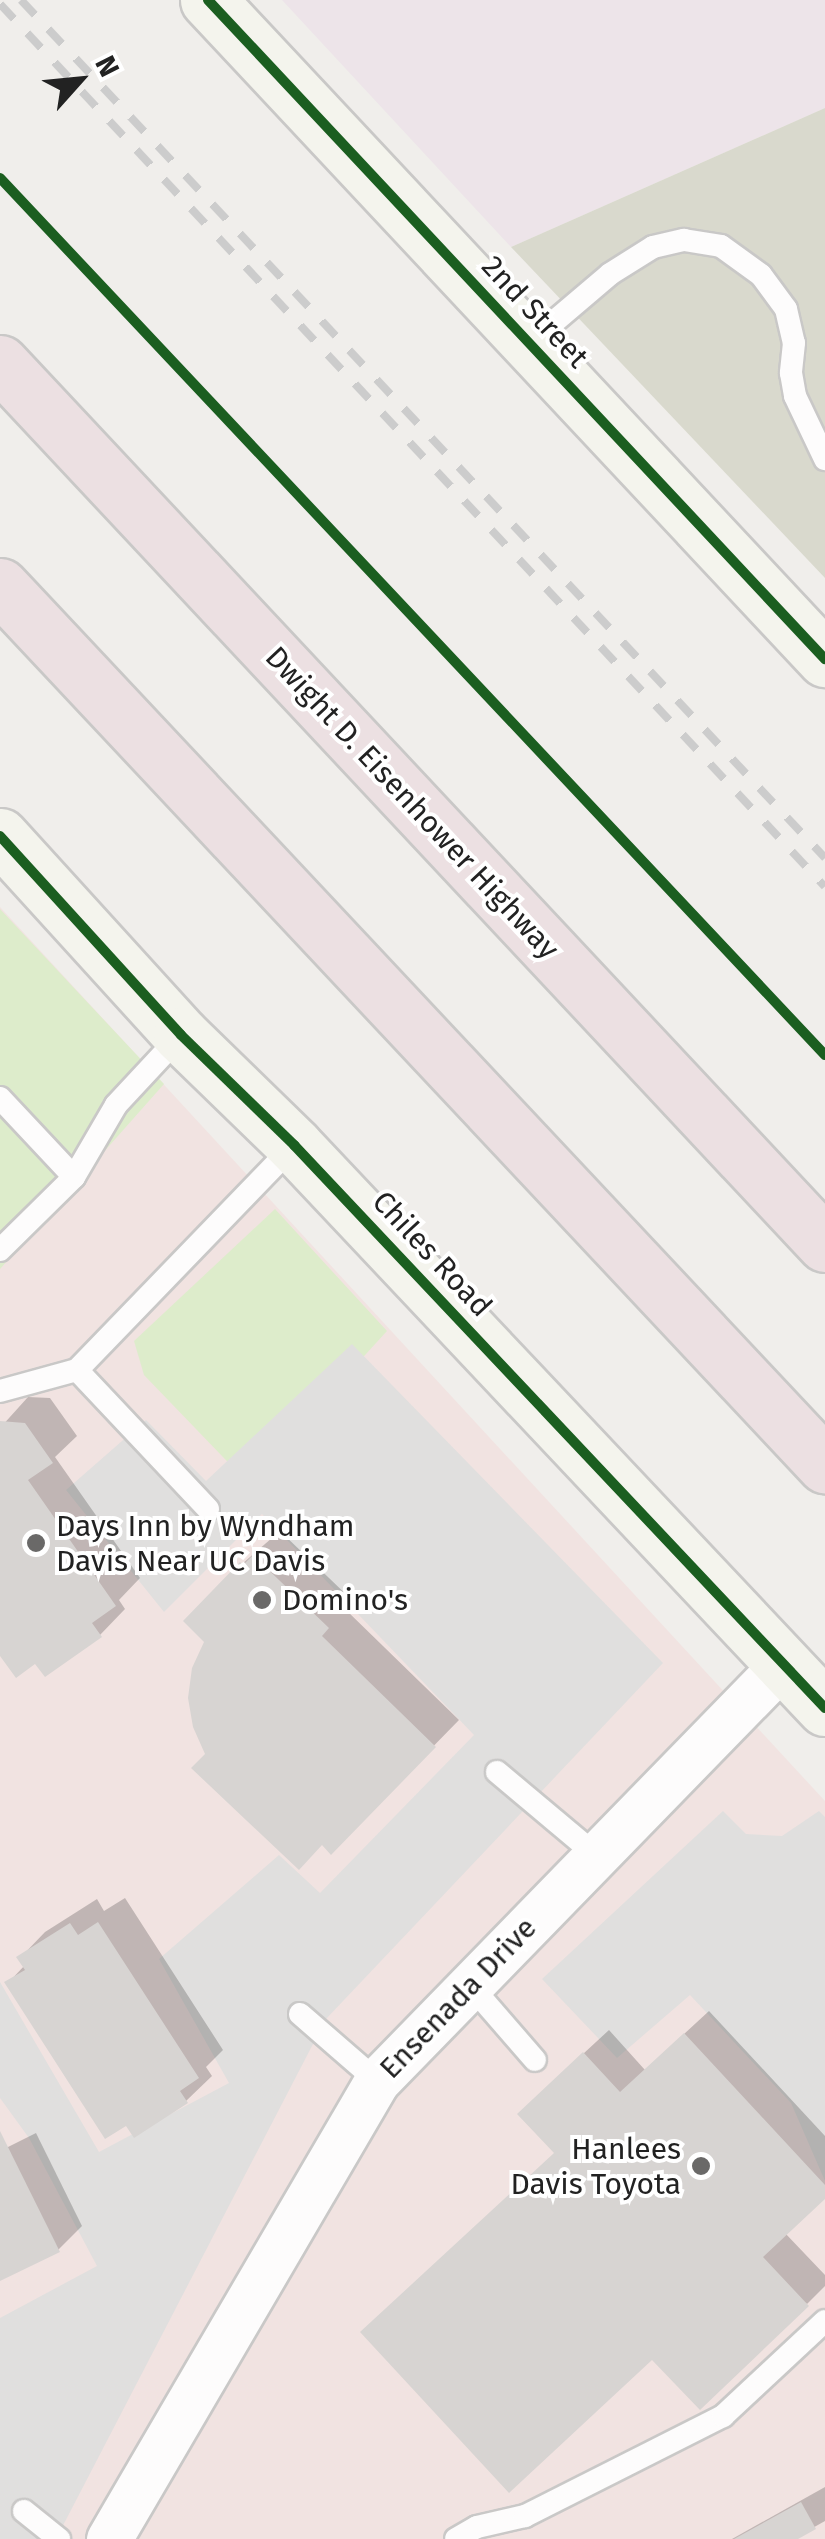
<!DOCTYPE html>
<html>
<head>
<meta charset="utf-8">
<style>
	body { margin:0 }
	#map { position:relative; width:825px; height:2539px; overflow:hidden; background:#f0eeeb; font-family:"Fira Sans",sans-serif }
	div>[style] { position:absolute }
	.commercial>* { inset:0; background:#f1e3e1 }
	.industrial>* { inset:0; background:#ede4e9 }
	.construction>* { inset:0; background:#d9d9cd }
	.grass>* { inset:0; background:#ddeccb }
	.parking>* { inset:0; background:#e0dfde }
	.shadow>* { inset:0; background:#0003 }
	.building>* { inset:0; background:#d7d4d2 }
	.roads { filter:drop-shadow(2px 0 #c9c8c7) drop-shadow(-2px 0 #c9c8c7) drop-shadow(0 2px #c9c8c7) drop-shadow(0 -2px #c9c8c7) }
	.lane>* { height:22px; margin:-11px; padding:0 11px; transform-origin:11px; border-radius:11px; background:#fdfcfc }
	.street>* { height:45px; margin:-22.5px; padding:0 22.5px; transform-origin:22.5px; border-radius:22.5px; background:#fdfcfc }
	.secondary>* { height:55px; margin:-27.5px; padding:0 27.5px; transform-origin:27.5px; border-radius:27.5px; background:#f4f4ed }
	.highway>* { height:55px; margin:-27.5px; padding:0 27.5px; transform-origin:27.5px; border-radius:27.5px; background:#ece0e2 }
	.rail>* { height:8px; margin-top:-4px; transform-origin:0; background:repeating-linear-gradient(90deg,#ccc 0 20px,transparent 0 40px) }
	.cycleway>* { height:10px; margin:-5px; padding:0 5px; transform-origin:5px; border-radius:5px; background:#1b5e20 }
	.dots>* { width:28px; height:28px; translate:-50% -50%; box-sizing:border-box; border:5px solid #fff; border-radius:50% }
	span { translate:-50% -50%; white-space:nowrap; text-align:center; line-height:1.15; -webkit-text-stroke:8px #fff; paint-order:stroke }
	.street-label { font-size:30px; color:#222 }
	.poi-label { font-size:30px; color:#222 }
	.left { translate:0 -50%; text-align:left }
	.right { translate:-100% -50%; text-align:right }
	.north { position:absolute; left:30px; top:30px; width:100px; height:100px; -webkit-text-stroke:8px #fff; paint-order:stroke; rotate:63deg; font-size:28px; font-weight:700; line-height:40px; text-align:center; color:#222 }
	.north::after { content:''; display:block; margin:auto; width:35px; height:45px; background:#222; clip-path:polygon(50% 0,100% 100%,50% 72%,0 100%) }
</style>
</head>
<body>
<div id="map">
	<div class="commercial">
		<div style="clip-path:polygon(0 907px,825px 1801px,825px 2539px,0 2539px)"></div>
	</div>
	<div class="industrial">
		<div style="clip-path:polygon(282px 0,825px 0,825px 108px,511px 247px)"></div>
	</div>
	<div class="construction">
		<div style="clip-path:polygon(825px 108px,825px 578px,511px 247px)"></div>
	</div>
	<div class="grass">
		<div style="clip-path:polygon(0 909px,164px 1084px,0 1269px)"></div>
		<div style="clip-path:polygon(275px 1209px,387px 1331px,248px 1483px,144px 1375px,134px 1341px)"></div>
	</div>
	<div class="parking">
		<div style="clip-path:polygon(352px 1344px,663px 1663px,326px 2019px,56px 2539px,0 2539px,0 2318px,97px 2266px,29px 2138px,0 2098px,0 1982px,99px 2152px,229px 2083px,159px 1959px,279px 1855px,320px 1893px,474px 1735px,262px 1514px,164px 1612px,66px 1490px,146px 1420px,206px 1481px)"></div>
		<div style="clip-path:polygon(723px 1811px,746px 1834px,782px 1836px,819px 1811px,825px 1817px,825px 2181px,791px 2103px,690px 1995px,617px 2058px,542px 1979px)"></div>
	</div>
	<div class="shadow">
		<div style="clip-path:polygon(28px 1397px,50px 1398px,77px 1436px,55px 1457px,140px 1578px,119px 1600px,125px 1609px,100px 1635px,36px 1661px,0 1652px,0 1428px)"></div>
		<div style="clip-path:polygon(280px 1531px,353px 1601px,345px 1609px,459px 1720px,331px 1851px,208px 1755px,242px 1564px)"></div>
		<div style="clip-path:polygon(125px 1898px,223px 2050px,206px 2067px,212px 2076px,186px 2101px,8px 1983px,25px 1965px,20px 1958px,45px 1932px,97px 1899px,104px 1911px)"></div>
		<div style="clip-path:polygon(709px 2011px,825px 2136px,825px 2196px,785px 2233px,825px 2275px,825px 2286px,807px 2304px,556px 2152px,544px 2090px,609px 2030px,645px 2070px)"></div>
		<div style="clip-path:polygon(36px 2133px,82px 2226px,58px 2250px,0 2278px,0 2151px)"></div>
		<div style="clip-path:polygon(825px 2487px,825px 2521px,793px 2539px,732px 2539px)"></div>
	</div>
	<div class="building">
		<div style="clip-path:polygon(0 1421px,25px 1423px,53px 1463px,28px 1480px,116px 1606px,92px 1623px,102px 1637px,45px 1677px,35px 1664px,16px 1678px,0 1656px)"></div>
		<div style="clip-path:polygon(253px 1555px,329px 1628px,322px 1636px,436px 1747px,331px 1855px,322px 1845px,299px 1870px,191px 1768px,205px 1754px,193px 1727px,188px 1698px,192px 1668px,204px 1642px,183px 1621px,240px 1562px,243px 1565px)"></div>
		<div style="clip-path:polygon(98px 1922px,199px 2078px,180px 2091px,188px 2103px,134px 2138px,126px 2126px,105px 2139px,4px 1982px,25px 1970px,16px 1957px,70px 1923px,78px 1935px)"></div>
		<div style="clip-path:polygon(684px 2033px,825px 2185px,825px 2199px,763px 2257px,809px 2306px,700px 2410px,652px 2360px,509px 2493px,360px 2332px,554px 2153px,517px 2114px,583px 2052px,620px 2092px)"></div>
		<div style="clip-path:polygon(0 2131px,60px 2252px,0 2281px)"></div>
		<div style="clip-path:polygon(801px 2502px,816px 2529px,798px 2539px,734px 2539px)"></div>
	</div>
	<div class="roads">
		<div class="lane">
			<div style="left:529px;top:343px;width:106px;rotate:-40.4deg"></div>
			<div style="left:610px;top:274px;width:51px;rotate:-32.1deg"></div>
			<div style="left:653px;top:247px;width:32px;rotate:-13deg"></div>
			<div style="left:684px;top:240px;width:37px;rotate:9deg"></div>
			<div style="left:721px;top:246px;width:49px;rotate:35.9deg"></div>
			<div style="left:761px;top:275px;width:42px;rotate:53.7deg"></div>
			<div style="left:786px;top:309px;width:35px;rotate:77deg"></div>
			<div style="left:794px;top:343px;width:30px;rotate:96deg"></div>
			<div style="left:791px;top:373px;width:23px;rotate:80deg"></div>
			<div style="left:795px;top:396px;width:70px;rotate:64.5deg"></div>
			<div style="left:0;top:1098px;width:108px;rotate:46.9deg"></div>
			<div style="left:0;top:1250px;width:104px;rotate:-44.6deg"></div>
			<div style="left:74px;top:1177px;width:83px;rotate:-59.7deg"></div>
			<div style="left:116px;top:1105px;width:96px;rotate:-47.1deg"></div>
			<div style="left:0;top:1391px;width:80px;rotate:-15.3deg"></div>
			<div style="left:208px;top:1509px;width:191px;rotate:-133.3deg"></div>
			<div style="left:77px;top:1370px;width:313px;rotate:-46deg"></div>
			<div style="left:497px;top:1772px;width:131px;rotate:40deg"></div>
			<div style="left:470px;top:1985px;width:99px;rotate:49.1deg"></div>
			<div style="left:300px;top:2014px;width:102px;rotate:41deg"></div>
			<div style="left:24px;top:2511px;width:45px;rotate:38.7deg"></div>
			<div style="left:456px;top:2539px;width:24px;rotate:-30deg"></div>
			<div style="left:477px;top:2527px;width:49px;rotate:-12.9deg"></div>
			<div style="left:525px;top:2516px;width:222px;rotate:-26.8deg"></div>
			<div style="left:723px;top:2416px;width:139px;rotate:-43deg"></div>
		</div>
		<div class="street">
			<div style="left:109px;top:2539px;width:531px;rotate:-59.67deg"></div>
			<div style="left:377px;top:2081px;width:583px;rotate:-45.76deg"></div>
		</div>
		<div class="secondary">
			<div style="left:208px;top:0;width:903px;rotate:46.89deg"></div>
			<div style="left:0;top:836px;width:269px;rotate:47.7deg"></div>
			<div style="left:181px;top:1035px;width:158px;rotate:44.2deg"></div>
			<div style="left:294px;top:1145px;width:774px;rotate:46.68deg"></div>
		</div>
		<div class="highway">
			<div style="left:0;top:363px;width:1207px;rotate:46.88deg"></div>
			<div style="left:0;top:586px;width:1206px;rotate:46.82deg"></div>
		</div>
	</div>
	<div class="rail">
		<div style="left:21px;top:0;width:1176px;rotate:46.86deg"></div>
		<div style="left:0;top:4px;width:1208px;rotate:46.94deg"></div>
	</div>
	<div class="cycleway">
		<div style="left:208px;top:0;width:903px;rotate:46.89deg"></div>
		<div style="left:0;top:178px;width:1204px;rotate:46.75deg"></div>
		<div style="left:0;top:836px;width:269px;rotate:47.7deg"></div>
		<div style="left:181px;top:1035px;width:158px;rotate:44.2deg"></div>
		<div style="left:294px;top:1145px;width:774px;rotate:46.68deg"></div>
	</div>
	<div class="dots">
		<div style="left:36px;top:1543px;background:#6a6968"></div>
		<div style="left:262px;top:1600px;background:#6a6968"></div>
		<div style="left:701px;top:2166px;background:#6a6968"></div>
	</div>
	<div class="street-label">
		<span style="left:535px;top:312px;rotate:47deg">2nd Street</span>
		<span style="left:412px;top:803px;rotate:47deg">Dwight D. Eisenhower Highway</span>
		<span style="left:432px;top:1254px;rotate:47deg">Chiles Road</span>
		<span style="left:458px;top:1998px;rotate:-46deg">Ensenada Drive</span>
	</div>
	<div class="poi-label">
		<span class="left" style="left:56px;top:1543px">Days Inn by Wyndham<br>Davis Near UC Davis</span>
		<span class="left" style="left:282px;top:1600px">Domino's</span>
		<span class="right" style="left:681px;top:2166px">Hanlees<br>Davis Toyota</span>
	</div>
	<div class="north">N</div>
</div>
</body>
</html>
